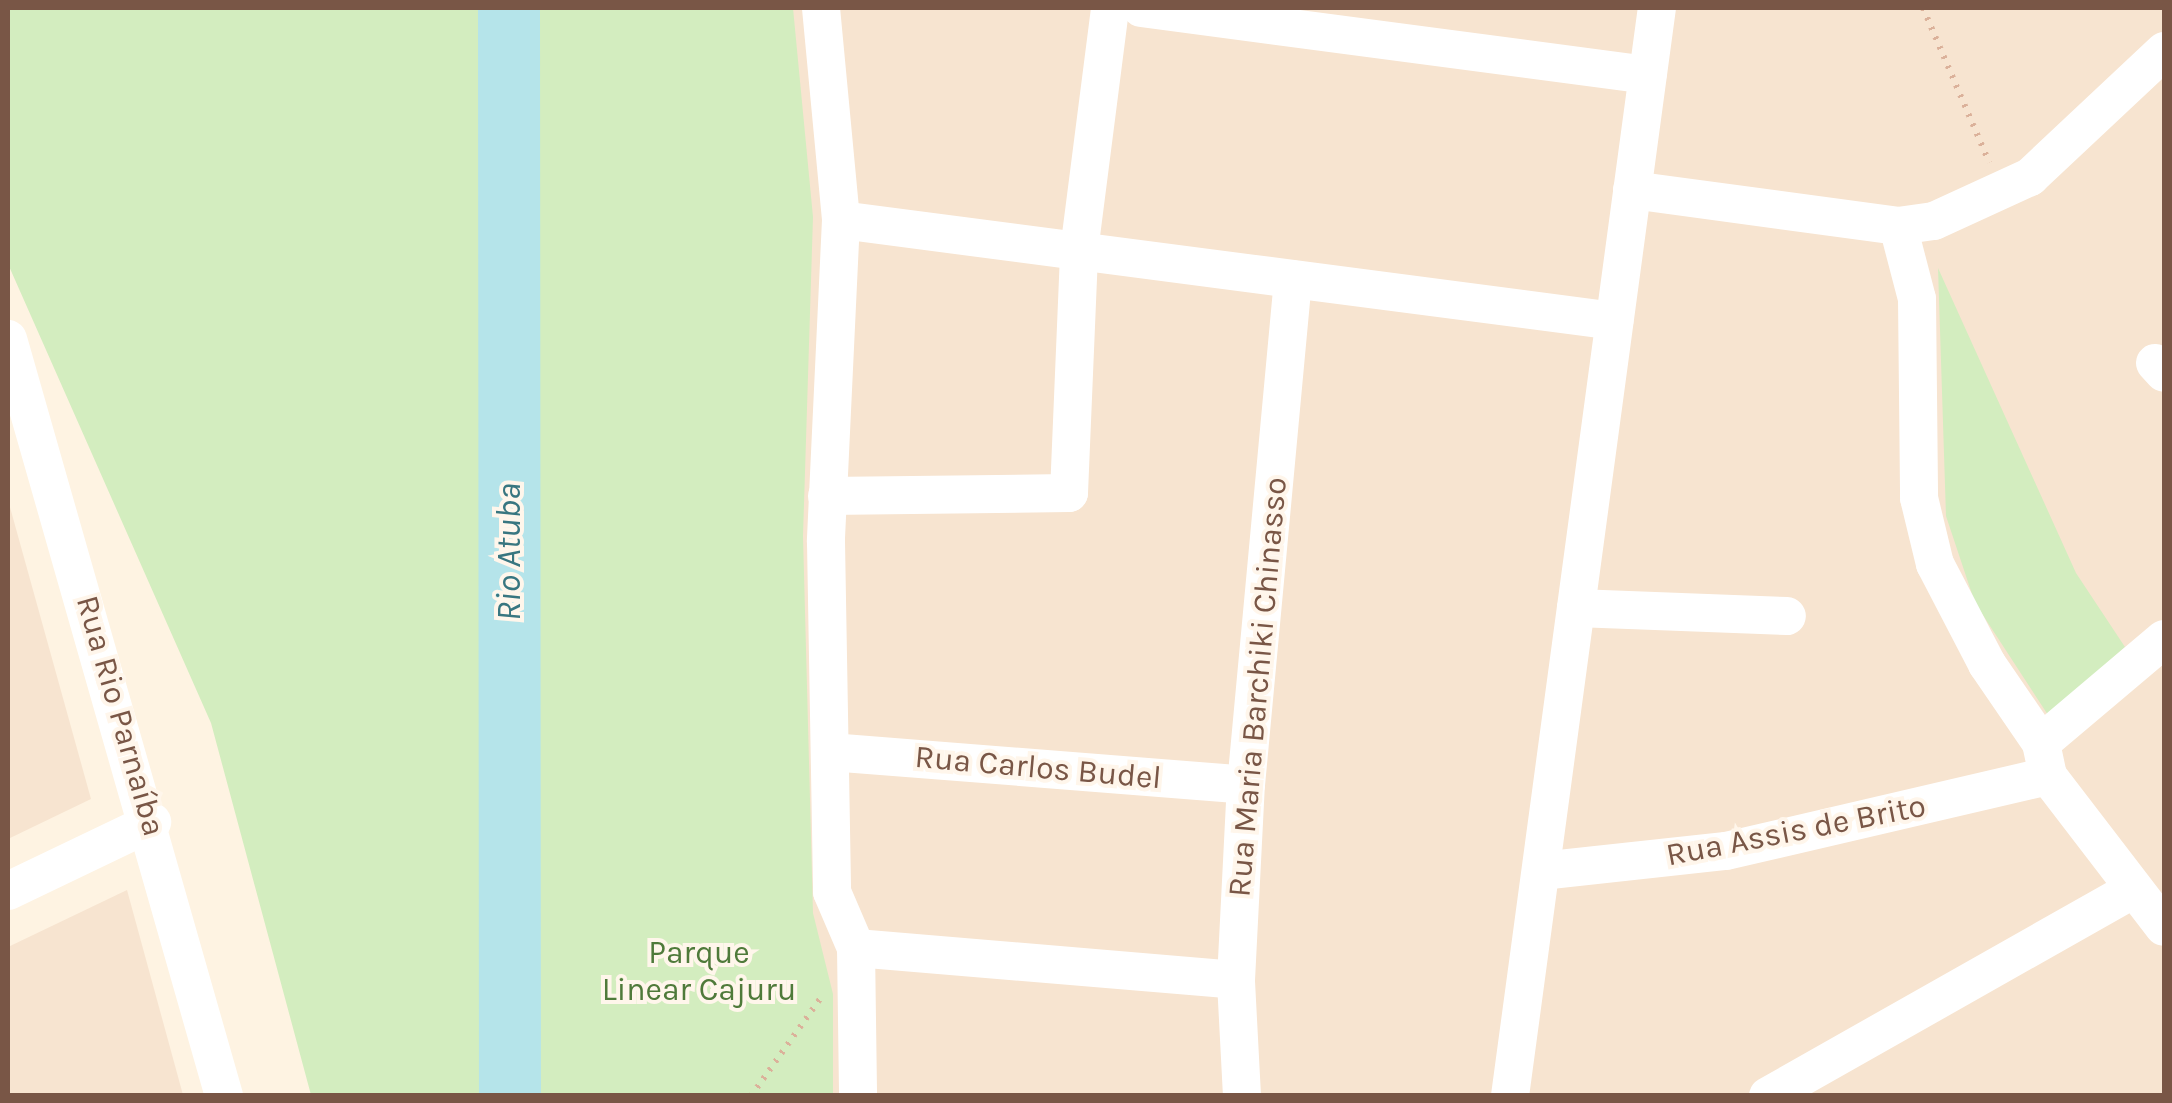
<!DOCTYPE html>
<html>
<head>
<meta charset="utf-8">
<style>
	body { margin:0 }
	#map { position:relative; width:2172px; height:1103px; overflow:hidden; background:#fef3e2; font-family:Karla,sans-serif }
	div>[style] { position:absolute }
	.residential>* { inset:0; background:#f7e4d0; transform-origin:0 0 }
	.green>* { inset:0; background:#d3edbf }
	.river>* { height:62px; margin:-31px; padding:0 31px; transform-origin:31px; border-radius:31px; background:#b5e4ea }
	.path>* { height:6px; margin-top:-3px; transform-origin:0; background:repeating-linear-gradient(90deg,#dbb19a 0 2.5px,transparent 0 10.5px) }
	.minor>* { height:38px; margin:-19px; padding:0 19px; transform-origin:19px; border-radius:19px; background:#fff }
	span { translate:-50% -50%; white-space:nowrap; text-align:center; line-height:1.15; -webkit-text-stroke:8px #fff6eb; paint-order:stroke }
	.street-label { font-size:32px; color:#795646 }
	.park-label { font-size:32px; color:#4f7a3a }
	.water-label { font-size:35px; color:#387680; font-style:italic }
	.frame { position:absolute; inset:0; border:10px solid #795646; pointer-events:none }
</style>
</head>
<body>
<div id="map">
	<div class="residential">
		<div style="left:495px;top:8px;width:1669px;height:1087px"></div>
		<div style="clip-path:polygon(8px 500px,91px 799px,8px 839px)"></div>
		<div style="clip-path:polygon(127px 890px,183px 1095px,8px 1095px,8px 947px)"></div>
	</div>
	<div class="green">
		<div style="clip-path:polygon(8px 8px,793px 8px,813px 217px,803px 536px,813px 913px,833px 994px,833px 1095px,311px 1095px,211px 723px,8px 264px)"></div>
		<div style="clip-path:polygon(1938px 268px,2076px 573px,2125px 647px,2048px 715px,1975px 603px,1946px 516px)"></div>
	</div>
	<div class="river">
		<div style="left:509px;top:8px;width:1088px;rotate:89.95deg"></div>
	</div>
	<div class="path">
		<div style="left:1923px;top:8px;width:168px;rotate:66.8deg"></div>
		<div style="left:751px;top:1096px;width:119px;rotate:-54.6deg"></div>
	</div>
	<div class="minor">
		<div style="left:821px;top:8px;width:213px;rotate:84.6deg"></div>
		<div style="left:841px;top:220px;width:322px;rotate:92.7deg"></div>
		<div style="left:826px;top:542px;width:350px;rotate:89deg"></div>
		<div style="left:832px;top:892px;width:61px;rotate:66.8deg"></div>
		<div style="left:856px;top:948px;width:148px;rotate:89.2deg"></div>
		<div style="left:1141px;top:8px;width:511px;rotate:7.53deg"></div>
		<div style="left:1632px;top:190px;width:268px;rotate:7.7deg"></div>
		<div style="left:1898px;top:226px;width:36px;rotate:-8deg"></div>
		<div style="left:1934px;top:221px;width:106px;rotate:-24.6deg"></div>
		<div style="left:2030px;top:177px;width:184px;rotate:-43.2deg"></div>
		<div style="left:841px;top:220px;width:780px;rotate:7.44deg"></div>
		<div style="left:1898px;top:226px;width:75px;rotate:75.4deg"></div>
		<div style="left:1917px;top:299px;width:199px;rotate:89.4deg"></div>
		<div style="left:1919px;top:498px;width:68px;rotate:76.4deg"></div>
		<div style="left:1935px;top:564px;width:113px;rotate:62.5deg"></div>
		<div style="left:1987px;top:664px;width:96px;rotate:55.6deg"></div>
		<div style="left:2041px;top:743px;width:34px;rotate:78deg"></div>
		<div style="left:2048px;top:776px;width:190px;rotate:52.5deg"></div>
		<div style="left:8px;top:339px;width:787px;rotate:74.07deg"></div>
		<div style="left:2155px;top:363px;width:13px;rotate:48deg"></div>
		<div style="left:827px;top:496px;width:242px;rotate:-0.7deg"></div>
		<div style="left:1069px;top:493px;width:242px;rotate:-87.6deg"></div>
		<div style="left:1079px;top:251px;width:245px;rotate:-82.7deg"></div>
		<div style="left:1576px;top:608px;width:211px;rotate:2.2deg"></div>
		<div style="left:2041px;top:743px;width:161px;rotate:-40.2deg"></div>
		<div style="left:830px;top:752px;width:417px;rotate:4.5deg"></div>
		<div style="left:1541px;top:871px;width:186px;rotate:-6.2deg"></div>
		<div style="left:1726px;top:851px;width:331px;rotate:-13.1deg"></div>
		<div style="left:8px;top:891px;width:160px;rotate:-25.6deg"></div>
		<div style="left:856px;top:948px;width:381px;rotate:4.8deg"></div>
		<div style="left:1242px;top:1096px;width:116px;rotate:-93deg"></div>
		<div style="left:1236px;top:980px;width:195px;rotate:-87.1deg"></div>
		<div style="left:1246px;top:785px;width:508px;rotate:-84.69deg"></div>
		<div style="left:1510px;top:1096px;width:1098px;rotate:-82.31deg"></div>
		<div style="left:1768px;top:1096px;width:420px;rotate:-29.5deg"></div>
	</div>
	<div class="street-label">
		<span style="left:1258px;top:687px;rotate:-85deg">Rua Maria Barchiki Chinasso</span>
		<span style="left:120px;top:716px;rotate:74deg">Rua Rio Parnaíba</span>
		<span style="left:1038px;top:768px;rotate:5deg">Rua Carlos Budel</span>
		<span style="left:1796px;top:831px;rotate:-11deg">Rua Assis de Brito</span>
	</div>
	<div class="park-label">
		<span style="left:699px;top:972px">Parque<br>Linear Cajuru</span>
	</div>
	<div class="water-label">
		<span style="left:509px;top:552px;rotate:-90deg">Rio Atuba</span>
	</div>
	<div class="frame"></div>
</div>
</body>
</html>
